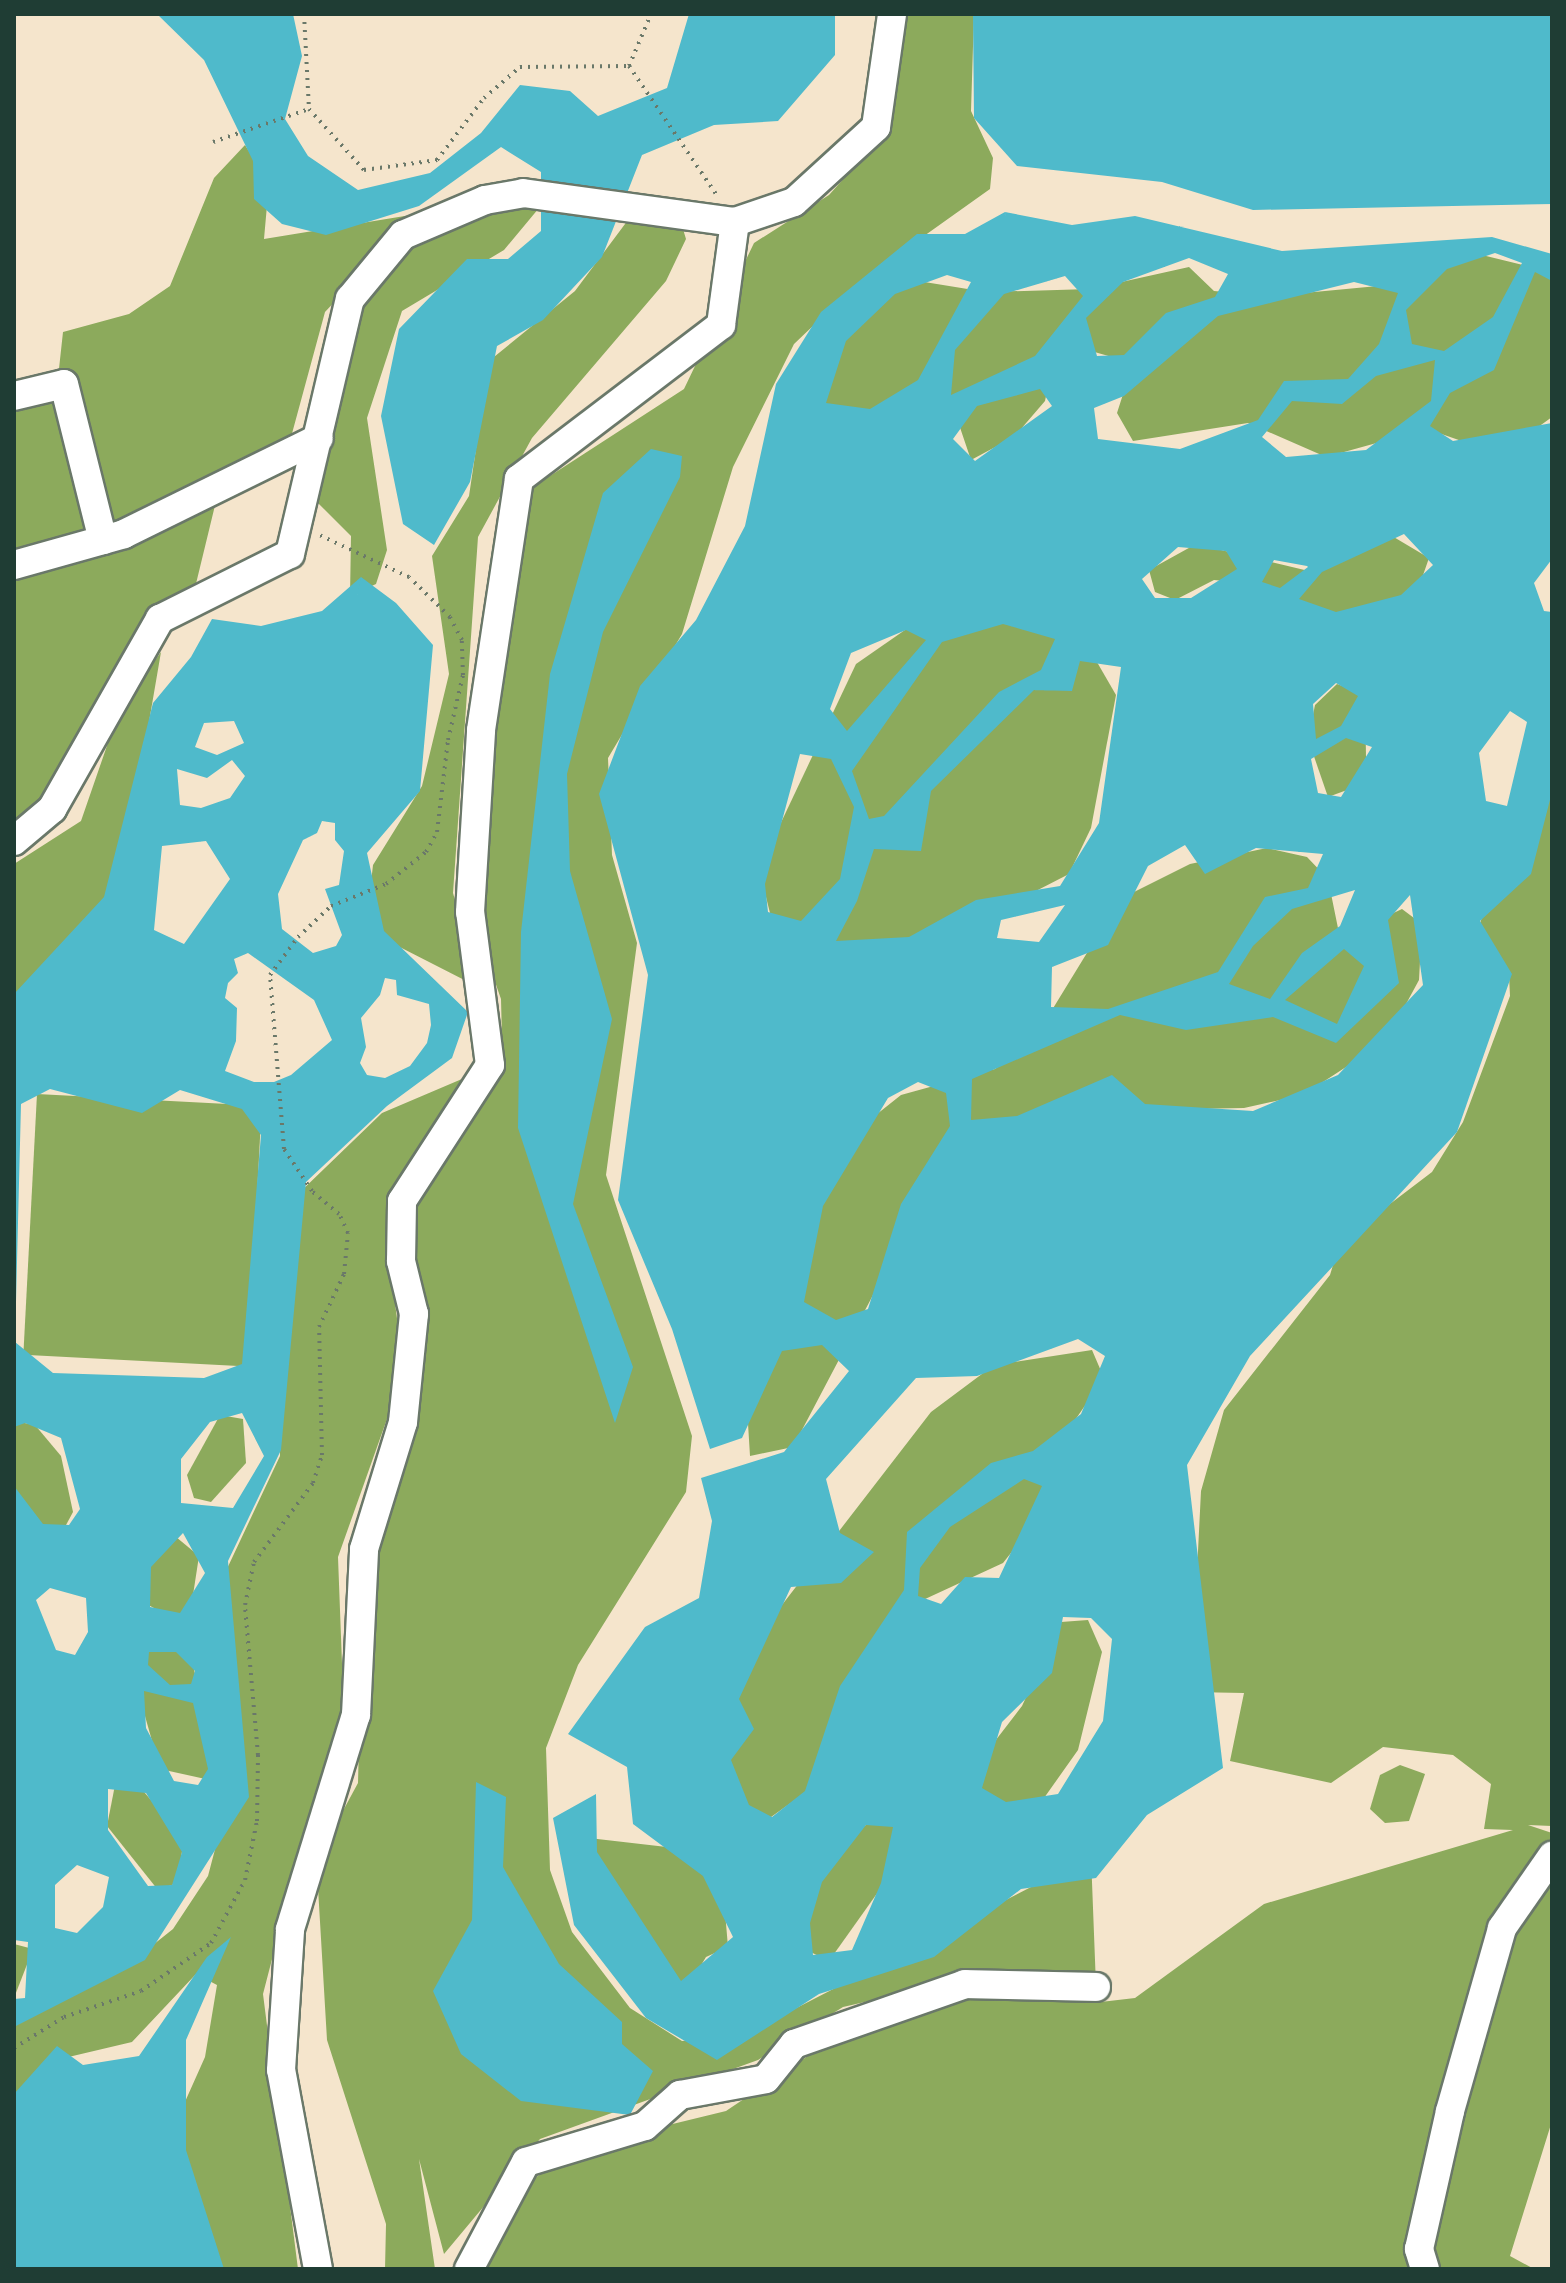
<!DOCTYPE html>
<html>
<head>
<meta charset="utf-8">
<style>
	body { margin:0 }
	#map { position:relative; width:1566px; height:2283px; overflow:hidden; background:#f5e5cc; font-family:Caveat,sans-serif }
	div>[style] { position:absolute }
	.forest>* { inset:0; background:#8caa5c; transform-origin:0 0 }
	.water>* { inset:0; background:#4fbacb }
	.path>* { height:4px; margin-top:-2px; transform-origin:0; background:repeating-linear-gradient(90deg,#6a7869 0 2px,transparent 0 8px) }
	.roads { filter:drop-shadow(2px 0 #6a7869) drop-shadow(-2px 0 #6a7869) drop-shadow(0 2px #6a7869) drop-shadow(0 -2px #6a7869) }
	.minor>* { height:28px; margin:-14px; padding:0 14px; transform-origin:14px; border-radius:14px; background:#fff }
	span { translate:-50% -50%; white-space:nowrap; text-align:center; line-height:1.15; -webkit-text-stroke:7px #fdfcf7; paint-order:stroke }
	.frame { position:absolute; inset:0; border:16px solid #1f3d34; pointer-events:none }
</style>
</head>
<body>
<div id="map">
	<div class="forest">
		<div style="clip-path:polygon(891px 14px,974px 14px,971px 111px,993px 158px,990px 189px,858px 283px,794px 344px,733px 467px,682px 634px,608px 758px,612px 855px,637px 943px,606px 1175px,692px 1436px,686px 1492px,578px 1665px,546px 1748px,550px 1870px,572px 1932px,630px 2008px,682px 2041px,742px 2036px,1091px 1856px,1096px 1986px,1004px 1987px,1092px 2003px,1135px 1998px,1264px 1904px,1513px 1830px,1484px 1829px,1491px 1784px,1453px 1755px,1383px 1747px,1331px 1783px,1230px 1761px,1244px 1693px,1191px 1692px,1201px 1491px,1224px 1410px,1330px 1275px,1340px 1242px,1432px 1172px,1463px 1122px,1510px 996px,1509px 975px,1474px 945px,1552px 671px,1552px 1826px,1528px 1825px,1552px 1833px,1552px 2121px,1510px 2256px,1534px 2269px,457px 2269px,498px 2209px,570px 2149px,726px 2111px,851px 2027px,930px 1987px,843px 2007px,758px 2060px,540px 2139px,444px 2254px,419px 2159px,435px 2269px,385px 2269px,386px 2224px,327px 2040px,318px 1888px,325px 1844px,358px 1783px,364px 1549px,421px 1404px,402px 1228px,413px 1191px,479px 1105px,502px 1039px,501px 999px,466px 899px,519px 496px,684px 389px,754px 243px,829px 195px,880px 138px)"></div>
		<div style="clip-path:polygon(245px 145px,269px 183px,264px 239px,417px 214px,325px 312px,281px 474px,218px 493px,194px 592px,122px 655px,69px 793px,14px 834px,14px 401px,57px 387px,63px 332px,129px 314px,170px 286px,214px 178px)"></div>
		<div style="clip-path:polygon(503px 197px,539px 208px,504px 250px,402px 311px,367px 418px,387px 550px,376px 584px,350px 596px,351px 536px,314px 499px,345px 342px,379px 281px,428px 231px)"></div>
		<div style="clip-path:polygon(679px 216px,686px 239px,666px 281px,532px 438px,478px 537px,453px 893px,480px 988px,384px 939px,369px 900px,373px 865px,422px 786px,449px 674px,432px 556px,469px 496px,489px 361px,575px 291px,628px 220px)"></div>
		<div style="clip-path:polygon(1482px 255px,1552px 272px,1552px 417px,1519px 441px,1479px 447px,1427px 429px,1326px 457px,1248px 423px,1133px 441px,1117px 413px,1133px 363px,1077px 347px,1055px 354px,1045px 401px,1014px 437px,971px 460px,949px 395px,857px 422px,822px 407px,829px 348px,906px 279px,986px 292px,1090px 289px,1189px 267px,1214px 291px,1272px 296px,1399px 284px)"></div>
		<div style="clip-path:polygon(1392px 536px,1429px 558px,1414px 601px,1351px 620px,1246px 583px,1214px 580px,1175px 600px,1155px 592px,1149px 570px,1196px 544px,1313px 572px)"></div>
		<div style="clip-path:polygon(970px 614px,1051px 624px,1090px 650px,1116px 695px,1091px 828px,1069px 874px,956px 932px,852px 949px,772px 921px,759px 869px,856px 664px,915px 623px)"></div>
		<div style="clip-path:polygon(161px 652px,126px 856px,93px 927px,14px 998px,14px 864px,81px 821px,119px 711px)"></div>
		<div style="clip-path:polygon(1337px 684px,1365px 694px,1366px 758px,1347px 790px,1328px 797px,1308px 739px,1315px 705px)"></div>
		<div style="clip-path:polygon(1267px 848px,1307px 857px,1328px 879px,1340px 938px,1402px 909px,1422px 924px,1419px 980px,1386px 1041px,1303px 1095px,1244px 1108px,1030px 1112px,952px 1145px,793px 1447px,750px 1456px,746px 1391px,827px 1179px,862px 1126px,901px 1095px,995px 1069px,1033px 1041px,1120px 899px,1190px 864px)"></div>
		<div style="clip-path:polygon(476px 1073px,396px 1188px,387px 1243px,404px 1371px,338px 1557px,346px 1770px,298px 1859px,263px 1994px,298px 2269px,150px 2269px,138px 2207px,205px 2057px,217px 1985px,196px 1974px,132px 2042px,60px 2059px,56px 2269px,20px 2269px,14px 2266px,14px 2025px,124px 1968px,173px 1929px,208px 1876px,242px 1747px,225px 1573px,280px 1456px,282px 1253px,297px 1195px,382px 1113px)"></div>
		<div style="left:37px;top:1094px;width:225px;height:261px;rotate:3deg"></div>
		<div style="clip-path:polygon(1092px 1350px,1104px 1378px,1053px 1452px,1051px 1502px,1003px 1563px,897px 1612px,809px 1790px,771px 1817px,745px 1812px,725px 1782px,740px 1685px,775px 1614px,931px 1412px,994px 1365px)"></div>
		<div style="clip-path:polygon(220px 1415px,243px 1419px,246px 1463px,211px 1502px,194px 1498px,187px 1475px)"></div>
		<div style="clip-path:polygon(14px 1421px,35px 1425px,61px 1456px,73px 1512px,58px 1540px,14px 1507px)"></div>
		<div style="clip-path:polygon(164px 1527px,199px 1556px,191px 1608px,174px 1619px,132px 1596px)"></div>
		<div style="clip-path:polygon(1088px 1620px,1102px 1652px,1078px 1750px,1032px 1815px,979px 1801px,982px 1758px,1022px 1706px,1061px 1622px)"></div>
		<div style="clip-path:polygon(189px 1647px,219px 1782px,160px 1769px,143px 1709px,146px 1652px)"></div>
		<div style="clip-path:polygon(1400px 1765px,1425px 1774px,1409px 1821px,1385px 1823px,1370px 1809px,1380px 1775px)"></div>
		<div style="clip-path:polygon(115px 1785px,139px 1786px,184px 1839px,177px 1883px,158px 1890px,107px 1826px)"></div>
		<div style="clip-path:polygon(887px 1813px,900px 1837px,888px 1878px,829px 1961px,792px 1943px,796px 1865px)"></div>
		<div style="clip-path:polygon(580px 1837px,684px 1849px,724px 1900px,728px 1947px,706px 1957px,683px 1995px)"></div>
		<div style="clip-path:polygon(14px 1944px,33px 1949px,14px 1998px)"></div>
	</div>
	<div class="water">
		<div style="clip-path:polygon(157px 14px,293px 14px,302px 56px,285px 119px,308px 156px,358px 190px,430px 173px,481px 133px,520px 85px,570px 91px,598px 116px,667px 88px,689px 14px,835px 14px,835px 55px,778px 121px,714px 125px,642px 155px,602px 257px,543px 320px,497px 346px,470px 482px,434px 545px,403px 524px,381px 416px,399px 329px,467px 259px,508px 259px,541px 231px,541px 172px,501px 147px,419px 206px,326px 235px,282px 224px,254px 199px,253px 161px,204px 60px)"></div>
		<div style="clip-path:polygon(973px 14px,1552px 14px,1552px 204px,1253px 210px,1162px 182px,1017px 166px,974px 118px)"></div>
		<div style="clip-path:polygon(evenodd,1005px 212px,1072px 225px,1135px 216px,1282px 251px,1492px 237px,1552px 254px,1552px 281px,1535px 272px,1494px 370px,1450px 393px,1430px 426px,1453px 441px,1552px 423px,1552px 559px,1534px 583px,1544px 611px,1552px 612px,1552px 792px,1531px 874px,1480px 921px,1512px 974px,1457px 1132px,1250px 1356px,1187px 1465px,1223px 1768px,1147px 1815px,1096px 1878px,1021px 1889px,934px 1957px,819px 1994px,717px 2060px,646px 2018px,574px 1925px,553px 1818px,596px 1794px,597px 1852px,681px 1981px,733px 1937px,703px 1876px,633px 1824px,627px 1767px,568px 1734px,645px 1627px,699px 1598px,712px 1521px,701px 1478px,784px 1452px,849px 1371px,822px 1345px,782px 1351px,742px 1438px,710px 1449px,672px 1329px,618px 1200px,648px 975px,599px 794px,640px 686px,696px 620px,745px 526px,776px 384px,821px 312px,917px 234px,965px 234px,1005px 212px,1495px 253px,1522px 263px,1493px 317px,1444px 351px,1412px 344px,1406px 310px,1447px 269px,1495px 253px,1005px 212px,1189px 258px,1228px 274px,1215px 297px,1166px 313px,1124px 355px,1097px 356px,1086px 318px,1123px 282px,1189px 258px,1005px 212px,947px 275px,971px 282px,918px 380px,870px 409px,826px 403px,846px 341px,895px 294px,947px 275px,1005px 212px,1065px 276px,1083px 296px,1035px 356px,951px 395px,955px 350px,1004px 294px,1065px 276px,1005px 212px,1354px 282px,1398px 293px,1379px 344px,1348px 379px,1284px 381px,1258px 420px,1180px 449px,1098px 439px,1094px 408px,1124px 396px,1218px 316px,1354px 282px,1005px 212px,1435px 360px,1431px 401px,1366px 450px,1286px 457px,1262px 437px,1292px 401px,1342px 404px,1376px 376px,1435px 360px,1005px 212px,1040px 389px,1052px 406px,975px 461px,953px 439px,977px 406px,1040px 389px,1005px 212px,1404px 534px,1433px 565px,1401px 595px,1336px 612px,1299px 599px,1322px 572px,1404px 534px,1005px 212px,1178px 547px,1226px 551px,1237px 569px,1191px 598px,1155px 598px,1142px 579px,1178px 547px,1005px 212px,1274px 560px,1307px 566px,1308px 567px,1280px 588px,1262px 582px,1274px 560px,1005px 212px,1003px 624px,1055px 639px,1041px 670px,999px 692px,884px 816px,869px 819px,852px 771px,942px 642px,1003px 624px,1005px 212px,906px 630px,926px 640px,847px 731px,830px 709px,851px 653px,906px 630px,1005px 212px,1080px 661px,1121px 667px,1099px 823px,1060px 886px,976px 900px,909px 937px,836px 941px,857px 901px,874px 849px,921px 851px,931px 791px,1034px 690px,1072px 691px,1080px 661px,1005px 212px,1336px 683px,1358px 696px,1341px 726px,1316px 739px,1313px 704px,1336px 683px,1005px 212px,1510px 711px,1527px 722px,1507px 806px,1486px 801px,1479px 753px,1510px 711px,1005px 212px,1346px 738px,1372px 747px,1341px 797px,1318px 793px,1311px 759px,1346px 738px,1005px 212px,800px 754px,831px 759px,854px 807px,840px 879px,801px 921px,768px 912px,765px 884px,800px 754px,1005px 212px,1185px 845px,1205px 874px,1256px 848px,1323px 854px,1308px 888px,1265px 897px,1218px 972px,1108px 1009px,1051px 1007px,1052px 967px,1108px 945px,1148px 866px,1185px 845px,1005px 212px,1355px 890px,1340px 926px,1302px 953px,1270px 999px,1229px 984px,1253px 946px,1292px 909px,1355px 890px,1005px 212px,1410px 895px,1423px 985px,1338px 1075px,1253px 1111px,1145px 1104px,1112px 1075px,1017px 1116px,971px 1120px,972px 1079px,1120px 1015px,1186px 1030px,1273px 1017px,1336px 1043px,1399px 983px,1388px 920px,1410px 895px,1005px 212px,1065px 905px,1039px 942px,997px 938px,1001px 920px,1065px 905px,1005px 212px,1344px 949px,1364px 966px,1337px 1024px,1285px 1000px,1344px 949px,1005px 212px,918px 1082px,946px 1093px,950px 1126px,901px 1204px,868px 1309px,836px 1320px,804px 1302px,823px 1206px,888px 1098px,918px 1082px,1005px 212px,1078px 1339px,1105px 1356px,1081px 1414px,1033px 1451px,991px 1463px,907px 1532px,904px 1590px,840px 1686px,805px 1791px,772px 1817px,749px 1805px,731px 1760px,754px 1729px,739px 1699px,791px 1587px,841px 1583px,874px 1552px,840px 1533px,826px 1479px,916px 1378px,977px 1376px,1078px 1339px,1005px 212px,1024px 1479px,1042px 1486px,999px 1578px,965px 1577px,941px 1604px,918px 1596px,920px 1568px,950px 1527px,1024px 1479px,1005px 212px,1063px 1617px,1091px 1618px,1112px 1639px,1103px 1721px,1058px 1794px,1006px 1802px,982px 1788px,1002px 1722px,1052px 1673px,1063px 1617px,1005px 212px,866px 1825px,893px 1827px,881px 1883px,852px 1950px,813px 1955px,810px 1923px,822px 1882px,866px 1825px)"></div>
		<div style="clip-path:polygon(651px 449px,682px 456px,680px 477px,603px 632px,567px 774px,570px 871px,612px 1019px,573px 1204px,633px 1367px,615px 1423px,518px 1128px,521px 932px,550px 674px,603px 493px)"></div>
		<div style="clip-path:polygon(evenodd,361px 577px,396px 603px,433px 645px,420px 791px,367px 853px,384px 931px,468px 1012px,452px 1058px,387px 1106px,306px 1182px,281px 1450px,228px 1561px,249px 1797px,145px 1960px,14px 2027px,14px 1999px,25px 1998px,28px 1942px,14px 1940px,14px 1486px,43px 1524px,69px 1525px,80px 1509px,61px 1438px,25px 1423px,14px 1427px,14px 994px,104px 897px,153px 703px,191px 657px,212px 619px,261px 626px,322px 611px,361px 577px,234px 721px,244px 743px,217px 755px,195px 747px,204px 723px,234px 721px,361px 577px,232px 760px,245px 776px,230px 798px,201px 808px,180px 805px,177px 769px,207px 778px,232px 760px,361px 577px,322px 821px,335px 823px,335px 840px,344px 851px,339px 885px,325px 889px,342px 935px,336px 946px,313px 953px,282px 929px,278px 894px,303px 840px,317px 833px,322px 821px,361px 577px,206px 841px,230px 879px,184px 944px,154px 930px,162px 846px,206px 841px,361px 577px,248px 953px,314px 1000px,332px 1040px,291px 1075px,274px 1082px,254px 1082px,225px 1071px,236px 1041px,237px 1008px,225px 998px,228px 983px,238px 973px,234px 959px,248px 953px,361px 577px,385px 978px,396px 980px,397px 995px,429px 1004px,431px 1025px,427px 1043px,410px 1066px,385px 1078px,367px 1075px,360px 1063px,366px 1047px,361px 1018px,380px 995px,385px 978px,361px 577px,50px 1089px,142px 1113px,180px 1090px,242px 1109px,261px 1135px,242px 1364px,204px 1378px,53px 1373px,15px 1342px,21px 1104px,50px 1089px,361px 577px,242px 1413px,264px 1456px,233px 1508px,181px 1503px,181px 1459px,210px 1422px,242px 1413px,361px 577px,183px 1533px,205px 1573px,180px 1613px,150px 1607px,151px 1567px,183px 1533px,361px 577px,50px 1588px,86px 1598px,88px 1632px,75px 1655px,56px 1650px,36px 1600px,50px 1588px,361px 577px,149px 1652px,176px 1652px,195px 1671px,191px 1684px,170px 1685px,148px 1665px,149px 1652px,361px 577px,144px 1691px,193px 1703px,208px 1769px,198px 1785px,174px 1781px,146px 1728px,144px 1691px,361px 577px,108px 1789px,146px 1793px,182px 1852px,172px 1885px,148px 1886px,108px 1830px,108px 1789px,361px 577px,77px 1865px,109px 1877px,103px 1907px,77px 1933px,55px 1928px,55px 1885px,77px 1865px)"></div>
		<div style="clip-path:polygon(476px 1782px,506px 1797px,503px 1867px,559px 1964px,622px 2022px,622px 2044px,653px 2071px,630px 2115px,521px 2101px,461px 2054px,433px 1991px,472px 1920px)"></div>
		<div style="clip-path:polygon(231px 1937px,186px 2040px,186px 2150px,224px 2269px,14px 2269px,14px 2094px,57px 2046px,83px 2065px,139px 2056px,207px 1957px)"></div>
	</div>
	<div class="path">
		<div style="left:304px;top:14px;width:95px;rotate:87deg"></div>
		<div style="left:309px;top:109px;width:82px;rotate:48deg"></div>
		<div style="left:364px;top:170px;width:74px;rotate:-7.8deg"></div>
		<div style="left:437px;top:160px;width:78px;rotate:-52.8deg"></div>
		<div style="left:484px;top:98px;width:48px;rotate:-40.7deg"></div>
		<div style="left:520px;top:67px;width:109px;rotate:-0.5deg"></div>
		<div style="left:629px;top:66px;width:158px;rotate:55.8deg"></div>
		<div style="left:629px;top:66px;width:56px;rotate:-67.1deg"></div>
		<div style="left:213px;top:142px;width:102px;rotate:-19deg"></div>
		<div style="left:14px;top:2048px;width:59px;rotate:-31.8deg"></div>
		<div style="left:64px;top:2017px;width:81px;rotate:-18.7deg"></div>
		<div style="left:141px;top:1991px;width:85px;rotate:-34.4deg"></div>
		<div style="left:211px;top:1943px;width:72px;rotate:-61.6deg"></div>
		<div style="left:245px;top:1880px;width:60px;rotate:-78.5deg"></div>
		<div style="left:257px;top:1821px;width:66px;rotate:-89.1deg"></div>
		<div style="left:258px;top:1755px;width:151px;rotate:-95deg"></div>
		<div style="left:245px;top:1605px;width:44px;rotate:-78.2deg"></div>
		<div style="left:254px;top:1562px;width:99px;rotate:-53.2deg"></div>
		<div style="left:313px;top:1483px;width:29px;rotate:-72deg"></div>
		<div style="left:322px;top:1455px;width:128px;rotate:-91.3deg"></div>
		<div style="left:319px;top:1327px;width:59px;rotate:-64.7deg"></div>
		<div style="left:344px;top:1274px;width:41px;rotate:-84.4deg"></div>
		<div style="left:348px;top:1233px;width:21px;rotate:-115deg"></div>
		<div style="left:339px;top:1214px;width:35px;rotate:-140deg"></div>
		<div style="left:312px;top:1191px;width:50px;rotate:-123.7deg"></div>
		<div style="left:284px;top:1149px;width:175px;rotate:-94.6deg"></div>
		<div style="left:270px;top:975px;width:47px;rotate:-53.6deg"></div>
		<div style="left:298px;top:937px;width:45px;rotate:-43.2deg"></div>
		<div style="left:331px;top:906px;width:59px;rotate:-21.8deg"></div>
		<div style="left:386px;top:884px;width:51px;rotate:-38.7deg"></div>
		<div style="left:426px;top:852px;width:23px;rotate:-61deg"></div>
		<div style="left:437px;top:832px;width:93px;rotate:-83.2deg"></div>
		<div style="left:448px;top:740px;width:67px;rotate:-77deg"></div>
		<div style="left:463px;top:675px;width:35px;rotate:-92deg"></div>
		<div style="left:462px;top:640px;width:26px;rotate:-118deg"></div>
		<div style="left:450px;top:617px;width:57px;rotate:-135.7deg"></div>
		<div style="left:409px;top:577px;width:102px;rotate:-154.9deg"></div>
	</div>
	<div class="roads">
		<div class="minor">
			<div style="left:14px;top:396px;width:51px;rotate:-13.5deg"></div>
			<div style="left:64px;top:384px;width:161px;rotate:76deg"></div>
			<div style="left:14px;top:565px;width:114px;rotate:-15.7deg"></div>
			<div style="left:124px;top:534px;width:217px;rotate:-26.2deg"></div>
			<div style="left:14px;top:841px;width:50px;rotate:-40.1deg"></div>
			<div style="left:52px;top:809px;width:219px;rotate:-60.4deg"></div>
			<div style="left:160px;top:619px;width:145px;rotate:-26.6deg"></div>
			<div style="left:290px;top:554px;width:262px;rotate:-76.8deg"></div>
			<div style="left:350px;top:299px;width:83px;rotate:-50.4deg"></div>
			<div style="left:403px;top:235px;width:89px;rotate:-23.1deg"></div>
			<div style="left:485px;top:200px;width:39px;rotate:-10deg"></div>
			<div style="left:523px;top:193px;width:214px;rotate:7.8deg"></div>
			<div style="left:735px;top:222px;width:62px;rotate:-18.7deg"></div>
			<div style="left:794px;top:202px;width:111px;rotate:-42.4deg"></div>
			<div style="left:876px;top:127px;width:114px;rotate:-81.9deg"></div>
			<div style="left:318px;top:2269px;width:202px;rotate:-100.5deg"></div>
			<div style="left:281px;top:2070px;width:141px;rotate:-86.3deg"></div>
			<div style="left:290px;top:1929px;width:224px;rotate:-72.9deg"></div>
			<div style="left:356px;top:1715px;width:166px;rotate:-87.2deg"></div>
			<div style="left:364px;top:1549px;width:133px;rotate:-72.9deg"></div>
			<div style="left:403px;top:1422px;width:109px;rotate:-84.2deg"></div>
			<div style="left:414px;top:1314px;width:55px;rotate:-103.8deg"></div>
			<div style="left:401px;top:1261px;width:60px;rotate:-89deg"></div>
			<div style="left:402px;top:1201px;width:162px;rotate:-57.1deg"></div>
			<div style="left:490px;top:1065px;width:154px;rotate:-97.4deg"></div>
			<div style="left:470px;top:912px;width:182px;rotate:-86.5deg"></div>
			<div style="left:481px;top:730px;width:254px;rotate:-81.4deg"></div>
			<div style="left:519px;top:479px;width:254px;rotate:-37.3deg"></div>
			<div style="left:721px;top:325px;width:104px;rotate:-82.3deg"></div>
			<div style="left:469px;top:2269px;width:121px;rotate:-62deg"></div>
			<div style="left:526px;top:2162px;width:124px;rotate:-16.8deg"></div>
			<div style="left:645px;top:2126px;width:47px;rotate:-41.5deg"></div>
			<div style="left:680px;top:2095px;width:87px;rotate:-10.5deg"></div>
			<div style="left:766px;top:2079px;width:45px;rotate:-51.3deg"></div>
			<div style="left:794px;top:2044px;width:181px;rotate:-19.3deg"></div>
			<div style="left:965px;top:1984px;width:131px;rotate:1.3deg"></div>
			<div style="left:1425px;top:2269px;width:21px;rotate:-107deg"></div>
			<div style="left:1419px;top:2249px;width:141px;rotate:-77.3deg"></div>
			<div style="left:1450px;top:2111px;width:190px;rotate:-74.1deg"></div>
			<div style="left:1502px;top:1928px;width:88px;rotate:-55.2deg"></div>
		</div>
	</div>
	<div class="frame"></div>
</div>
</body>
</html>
